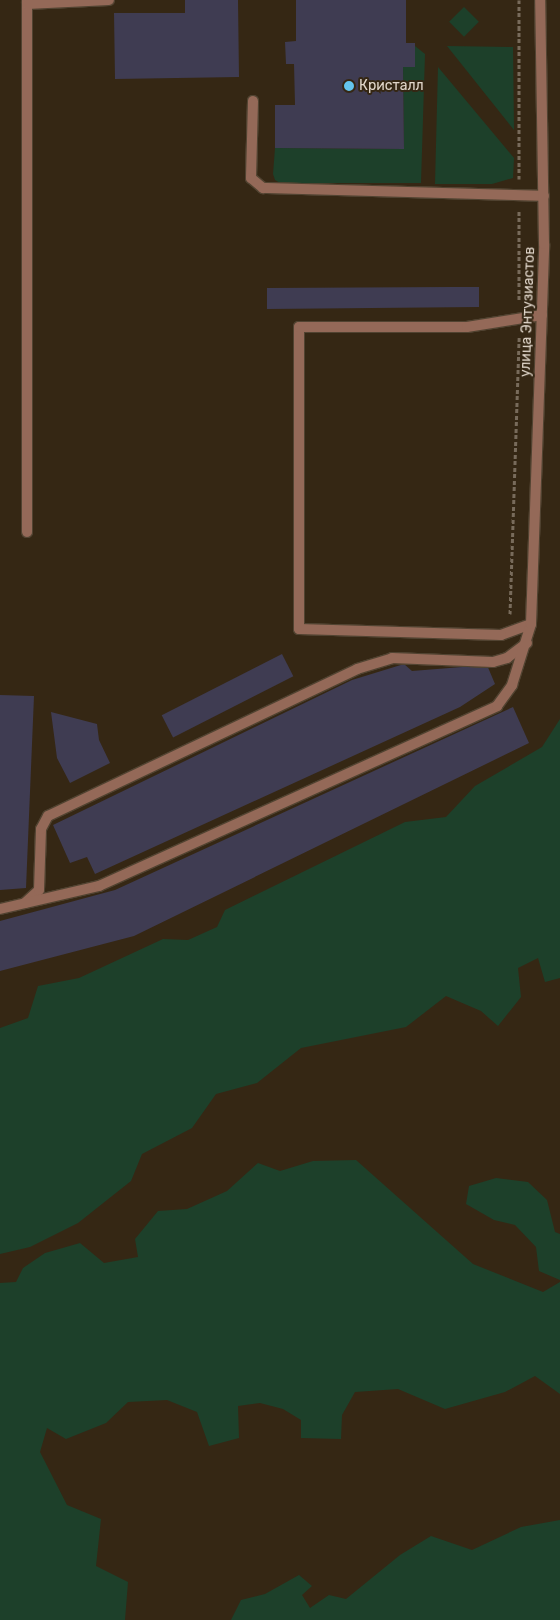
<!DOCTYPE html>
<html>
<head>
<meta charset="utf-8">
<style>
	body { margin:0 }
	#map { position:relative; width:560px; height:1620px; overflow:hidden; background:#352714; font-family:Rubik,sans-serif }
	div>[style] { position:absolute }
	.green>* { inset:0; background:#1d402a; transform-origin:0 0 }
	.building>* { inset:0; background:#3f3c52; transform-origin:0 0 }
	.path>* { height:3px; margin-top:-1.5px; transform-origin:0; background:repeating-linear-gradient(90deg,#786b5b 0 4px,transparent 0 6.5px) }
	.roads { filter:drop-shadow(1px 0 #514331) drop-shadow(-1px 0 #514331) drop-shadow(0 1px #514331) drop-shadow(0 -1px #514331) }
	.lane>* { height:10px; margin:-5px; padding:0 5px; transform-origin:5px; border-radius:5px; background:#946958 }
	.dots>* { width:14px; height:14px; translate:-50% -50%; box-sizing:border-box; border:2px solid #352714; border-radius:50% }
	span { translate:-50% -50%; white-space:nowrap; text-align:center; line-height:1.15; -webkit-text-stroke:4px #352714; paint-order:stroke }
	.poi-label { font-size:14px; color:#e1d7cb }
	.left { translate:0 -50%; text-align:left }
	.street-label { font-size:14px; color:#e1d7cb }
</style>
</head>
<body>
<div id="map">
	<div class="green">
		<div style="left:464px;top:7px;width:21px;height:21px;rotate:45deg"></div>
		<div style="clip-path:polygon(415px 46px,425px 54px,421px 183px,280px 183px,275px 180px,273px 174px,275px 148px,404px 149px,403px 67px,415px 67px)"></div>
		<div style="clip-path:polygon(447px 46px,513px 47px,514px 130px)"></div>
		<div style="clip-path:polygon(438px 67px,514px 158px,513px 178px,492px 184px,435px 184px)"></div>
		<div style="clip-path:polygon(560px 719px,560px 978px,545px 982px,538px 958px,518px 968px,521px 997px,498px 1026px,481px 1011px,446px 996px,406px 1027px,301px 1048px,257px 1083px,216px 1094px,192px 1128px,142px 1154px,131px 1181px,78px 1223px,30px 1247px,0 1254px,0 1028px,28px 1018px,38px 986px,79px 978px,163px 939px,188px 940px,217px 927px,225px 910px,405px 822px,446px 817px,475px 786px,542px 747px)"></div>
		<div style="clip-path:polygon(356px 1160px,473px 1264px,543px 1292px,560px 1282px,560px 1394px,535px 1376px,505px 1392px,445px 1409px,398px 1389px,355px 1392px,342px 1415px,341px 1439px,301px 1438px,301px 1420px,283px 1409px,260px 1403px,238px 1406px,239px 1438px,209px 1446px,197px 1412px,167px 1400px,128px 1402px,106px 1423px,66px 1439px,47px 1428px,40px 1452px,67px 1505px,101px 1519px,96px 1566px,128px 1582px,125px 1620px,0 1620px,0 1283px,16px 1282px,23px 1268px,45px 1253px,80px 1243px,104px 1263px,138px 1257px,135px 1239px,158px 1211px,187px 1209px,227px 1191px,258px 1163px,280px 1171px,313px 1161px)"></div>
		<div style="clip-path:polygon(496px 1178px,528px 1182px,547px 1200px,555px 1232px,560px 1234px,560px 1280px,539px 1271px,536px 1247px,515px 1225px,494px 1220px,466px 1204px,469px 1186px)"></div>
		<div style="clip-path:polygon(560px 1520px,560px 1620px,231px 1620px,241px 1600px,265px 1594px,299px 1575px,312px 1586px,302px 1595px,310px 1608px,329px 1595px,346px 1599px,400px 1555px,431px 1536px,472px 1550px,521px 1527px)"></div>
	</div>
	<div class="building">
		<div style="clip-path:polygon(185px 0,238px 0,239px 77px,115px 79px,114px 13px,185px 13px)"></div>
		<div style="clip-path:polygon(296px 0,406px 0,406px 43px,415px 43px,415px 67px,403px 67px,404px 149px,275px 148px,275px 105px,295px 105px,294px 64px,286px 64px,285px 42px,296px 41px)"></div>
		<div style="clip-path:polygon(451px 287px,479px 287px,479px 307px,267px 309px,267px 288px)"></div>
		<div style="left:282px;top:654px;width:25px;height:135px;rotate:63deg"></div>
		<div style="clip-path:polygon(404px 664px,412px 671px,487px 665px,495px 684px,460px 707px,95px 874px,87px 857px,70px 863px,53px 825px,352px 680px)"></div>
		<div style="clip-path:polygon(0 695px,34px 696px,26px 888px,0 890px)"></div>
		<div style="clip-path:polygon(513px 707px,529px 743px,134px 936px,0 971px,0 921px,115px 890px)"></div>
		<div style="clip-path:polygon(51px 712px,97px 724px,99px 740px,110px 763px,70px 783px,57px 758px)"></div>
	</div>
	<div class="path">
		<div style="left:519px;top:0;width:179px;rotate:90deg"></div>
		<div style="left:519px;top:211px;width:91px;rotate:90deg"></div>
		<div style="left:510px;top:614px;width:278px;rotate:-88.1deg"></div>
	</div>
	<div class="roads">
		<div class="lane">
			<div style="left:27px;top:0;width:532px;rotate:90deg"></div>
			<div style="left:27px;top:4px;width:82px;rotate:-2.8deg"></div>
			<div style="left:253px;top:101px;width:77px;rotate:91.5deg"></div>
			<div style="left:251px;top:178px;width:16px;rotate:40deg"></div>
			<div style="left:263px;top:188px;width:281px;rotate:1.6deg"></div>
			<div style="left:531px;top:624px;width:32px;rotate:160deg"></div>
			<div style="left:501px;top:635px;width:202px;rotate:-178.3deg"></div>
			<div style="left:299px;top:629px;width:302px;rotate:-90deg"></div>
			<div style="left:299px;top:327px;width:168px"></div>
			<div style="left:467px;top:327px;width:76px;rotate:-9.1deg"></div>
			<div style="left:25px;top:903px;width:19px;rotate:-43deg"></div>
			<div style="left:39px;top:890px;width:61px;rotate:-88.1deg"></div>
			<div style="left:41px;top:829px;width:15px;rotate:-62deg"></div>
			<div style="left:48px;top:816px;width:342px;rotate:-25.4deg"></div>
			<div style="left:357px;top:669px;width:37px;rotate:-17deg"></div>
			<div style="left:392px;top:658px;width:101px;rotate:2.3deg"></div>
			<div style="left:493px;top:662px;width:15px;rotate:-16deg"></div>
			<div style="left:507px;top:658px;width:25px;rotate:-37deg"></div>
			<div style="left:0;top:909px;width:102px;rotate:-13.1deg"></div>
			<div style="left:99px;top:886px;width:437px;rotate:-24.3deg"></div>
			<div style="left:497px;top:706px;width:26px;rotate:-54deg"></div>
			<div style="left:512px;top:685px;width:64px;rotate:-72.7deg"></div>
			<div style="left:531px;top:624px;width:380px;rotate:-88deg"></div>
			<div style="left:544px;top:244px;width:244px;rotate:-90.9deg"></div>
		</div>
	</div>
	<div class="dots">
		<div style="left:349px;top:86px;background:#64c5ee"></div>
	</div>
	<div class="poi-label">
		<span class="left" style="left:359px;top:86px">Кристалл</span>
	</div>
	<div class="street-label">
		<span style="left:528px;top:312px;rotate:-88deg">улица Энтузиастов</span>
	</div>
</div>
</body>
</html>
